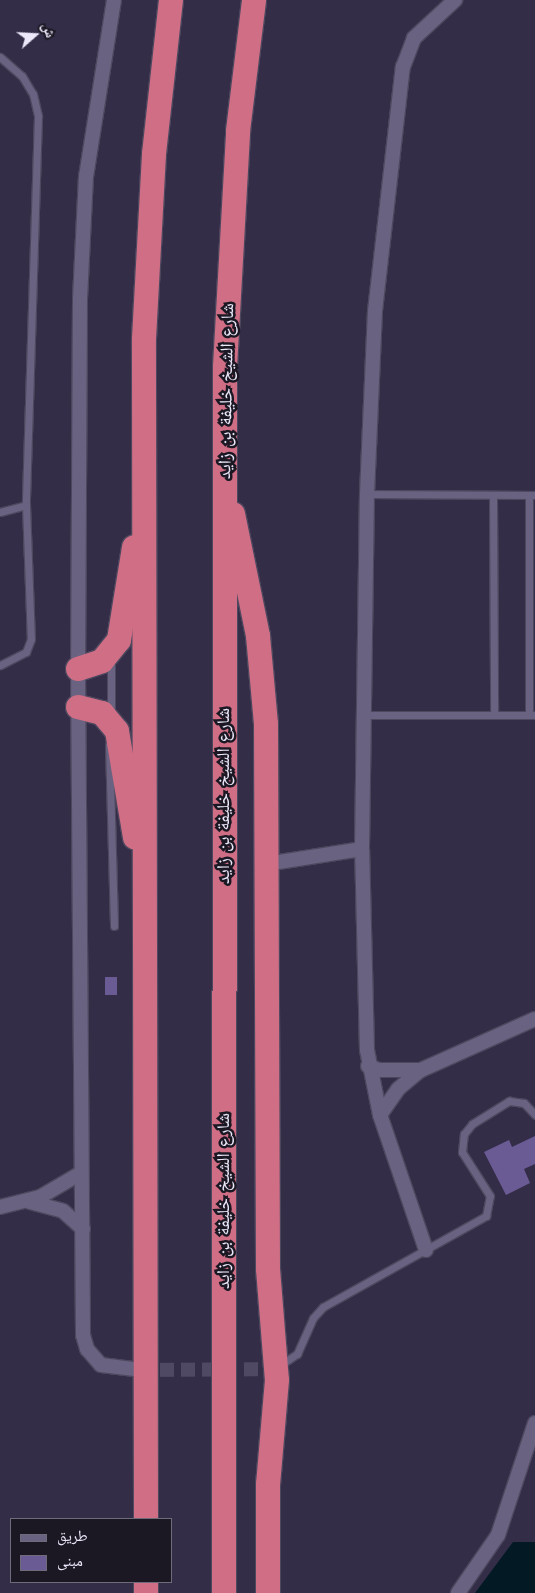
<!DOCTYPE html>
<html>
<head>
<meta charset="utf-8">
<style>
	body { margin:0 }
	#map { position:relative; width:535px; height:1593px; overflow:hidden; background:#342d48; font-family:"Work Sans","Noto Naskh Arabic",sans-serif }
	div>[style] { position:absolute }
	.water>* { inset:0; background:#031a25 }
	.building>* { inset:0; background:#6a5b94; transform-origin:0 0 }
	.street-tunnel>* { height:14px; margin-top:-7px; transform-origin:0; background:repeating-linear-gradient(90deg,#504963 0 14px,transparent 0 21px) }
	.roads { filter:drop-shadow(1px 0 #4e485f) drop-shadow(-1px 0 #4e485f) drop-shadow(0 1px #4e485f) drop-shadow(0 -1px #4e485f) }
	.lane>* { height:7px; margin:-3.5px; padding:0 3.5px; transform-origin:3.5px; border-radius:3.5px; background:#6a6281 }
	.street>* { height:14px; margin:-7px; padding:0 7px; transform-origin:7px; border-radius:7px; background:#6a6281 }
	.highway>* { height:24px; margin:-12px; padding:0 12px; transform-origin:12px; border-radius:12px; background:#cf6e85 }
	span { translate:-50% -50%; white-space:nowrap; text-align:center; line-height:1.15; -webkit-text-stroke:5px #1b1824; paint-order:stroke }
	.street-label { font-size:18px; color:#ece8fa }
	.legend { position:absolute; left:10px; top:1518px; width:162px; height:65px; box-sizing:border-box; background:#1b1824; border:1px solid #6f6b7a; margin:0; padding:6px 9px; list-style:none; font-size:15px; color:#ece8fa }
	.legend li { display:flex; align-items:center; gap:10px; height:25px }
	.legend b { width:25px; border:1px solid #6f6b7a }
	.north { position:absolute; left:10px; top:10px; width:50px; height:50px; -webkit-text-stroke:4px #1b1824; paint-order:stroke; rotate:71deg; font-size:14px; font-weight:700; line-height:20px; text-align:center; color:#ece8fa }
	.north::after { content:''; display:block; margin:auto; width:18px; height:22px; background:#ece8fa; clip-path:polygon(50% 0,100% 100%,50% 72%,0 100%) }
</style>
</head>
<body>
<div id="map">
	<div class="water">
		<div style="clip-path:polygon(513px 1542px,535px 1542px,535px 1593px,475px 1593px)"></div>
	</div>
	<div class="building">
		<div style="left:105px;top:977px;width:12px;height:18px"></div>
		<div style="clip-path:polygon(535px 1136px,535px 1164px,524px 1169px,530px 1183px,506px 1195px,484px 1152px,509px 1140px,512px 1147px)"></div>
	</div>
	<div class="street-tunnel">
		<div style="left:139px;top:1370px;width:131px;rotate:-0.4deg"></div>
	</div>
	<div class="roads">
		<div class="lane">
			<div style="left:0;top:57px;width:29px;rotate:41deg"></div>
			<div style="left:22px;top:76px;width:21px;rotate:59deg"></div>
			<div style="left:33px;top:94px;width:23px;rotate:77deg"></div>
			<div style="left:38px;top:116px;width:389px;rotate:91.8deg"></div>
			<div style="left:26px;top:505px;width:134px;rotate:87.9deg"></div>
			<div style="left:31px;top:639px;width:14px;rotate:111deg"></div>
			<div style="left:26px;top:652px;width:29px;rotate:153deg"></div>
			<div style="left:367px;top:494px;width:168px;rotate:0.3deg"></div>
			<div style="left:493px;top:495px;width:220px;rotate:89.7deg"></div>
			<div style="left:529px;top:495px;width:220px;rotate:90deg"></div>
			<div style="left:0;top:512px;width:27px;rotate:-15deg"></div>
			<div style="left:111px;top:660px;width:57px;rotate:90deg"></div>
			<div style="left:366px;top:715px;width:169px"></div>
			<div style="left:109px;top:745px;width:181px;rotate:88.4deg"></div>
			<div style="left:279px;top:1366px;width:22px;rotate:-34deg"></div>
			<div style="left:297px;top:1354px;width:39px;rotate:-66deg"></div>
			<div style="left:313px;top:1318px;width:15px;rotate:-48deg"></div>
			<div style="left:323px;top:1307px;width:187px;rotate:-29.2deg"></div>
			<div style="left:486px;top:1216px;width:20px;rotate:-79deg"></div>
			<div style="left:490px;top:1196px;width:52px;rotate:-122.5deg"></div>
			<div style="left:462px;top:1152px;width:18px;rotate:-84deg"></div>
			<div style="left:464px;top:1134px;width:13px;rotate:-51deg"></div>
			<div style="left:472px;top:1124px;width:44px;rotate:-31.9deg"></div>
			<div style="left:509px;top:1101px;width:15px;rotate:8deg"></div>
			<div style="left:524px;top:1103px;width:16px;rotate:47deg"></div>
		</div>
		<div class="street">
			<div style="left:114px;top:0;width:178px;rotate:99deg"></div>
			<div style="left:86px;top:176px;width:123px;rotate:92.8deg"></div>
			<div style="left:80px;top:299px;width:370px;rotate:90.3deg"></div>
			<div style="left:78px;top:669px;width:666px;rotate:89.57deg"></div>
			<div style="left:83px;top:1335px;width:15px;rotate:74deg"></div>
			<div style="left:87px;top:1349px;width:21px;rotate:49deg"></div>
			<div style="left:101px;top:1365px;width:38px;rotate:7deg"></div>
			<div style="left:266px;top:864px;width:97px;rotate:-8.9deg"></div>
			<div style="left:368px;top:1066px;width:12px;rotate:20deg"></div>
			<div style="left:379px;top:1070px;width:42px"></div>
			<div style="left:380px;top:1115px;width:32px;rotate:-55deg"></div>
			<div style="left:398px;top:1089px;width:30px;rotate:-40deg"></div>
			<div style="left:421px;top:1070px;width:125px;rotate:-24.1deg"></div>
			<div style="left:30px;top:1202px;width:34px;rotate:15deg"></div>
			<div style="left:63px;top:1211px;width:27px;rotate:42deg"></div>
			<div style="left:0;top:1207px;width:41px;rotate:-14deg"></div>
			<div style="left:40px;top:1197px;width:48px;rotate:-30.3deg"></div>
			<div style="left:426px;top:1250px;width:143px;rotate:-108.8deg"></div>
			<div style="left:380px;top:1115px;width:66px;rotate:-101.3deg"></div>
			<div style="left:367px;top:1050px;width:201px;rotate:-91.4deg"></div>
			<div style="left:362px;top:849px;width:355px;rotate:-89.2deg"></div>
			<div style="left:367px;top:494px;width:183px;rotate:-87.5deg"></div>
			<div style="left:375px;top:311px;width:246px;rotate:-83.5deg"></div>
			<div style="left:403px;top:67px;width:31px;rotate:-69deg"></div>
			<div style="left:414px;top:38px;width:56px;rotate:-42.8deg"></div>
			<div style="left:458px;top:1593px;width:70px;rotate:-55.4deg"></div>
			<div style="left:498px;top:1535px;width:118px;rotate:-71.7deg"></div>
		</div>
		<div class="highway">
			<div style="left:233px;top:514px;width:125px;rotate:78.4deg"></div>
			<div style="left:258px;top:636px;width:88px;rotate:84.8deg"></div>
			<div style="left:266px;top:724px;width:545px;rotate:89.79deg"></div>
			<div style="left:268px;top:1269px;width:111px;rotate:85.4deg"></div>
			<div style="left:277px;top:1380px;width:104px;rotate:94.9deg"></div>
			<div style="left:268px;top:1484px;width:109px;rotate:90deg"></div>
			<div style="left:78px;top:669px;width:25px;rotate:-18deg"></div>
			<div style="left:102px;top:661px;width:27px;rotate:-51deg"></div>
			<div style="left:119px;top:640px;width:94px;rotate:-80.8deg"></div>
			<div style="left:78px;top:707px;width:25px;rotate:14deg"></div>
			<div style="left:102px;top:713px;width:23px;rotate:50deg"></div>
			<div style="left:117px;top:731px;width:108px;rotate:80.4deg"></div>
			<div style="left:146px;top:1519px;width:1180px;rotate:-90.1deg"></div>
			<div style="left:144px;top:339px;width:185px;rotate:-86.9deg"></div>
			<div style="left:154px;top:154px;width:155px;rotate:-83.7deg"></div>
			<div style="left:146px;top:1582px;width:11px;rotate:90deg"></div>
			<div style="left:224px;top:1593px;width:1226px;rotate:-89.95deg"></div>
			<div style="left:225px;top:367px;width:236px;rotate:-86.8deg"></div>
			<div style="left:238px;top:131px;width:132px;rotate:-83deg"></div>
		</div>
	</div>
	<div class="street-label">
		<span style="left:226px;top:391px;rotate:-89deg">شارع الشيخ خليفة بن زايد</span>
		<span style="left:223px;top:796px;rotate:-90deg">شارع الشيخ خليفة بن زايد</span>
		<span style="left:223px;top:1201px;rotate:-90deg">شارع الشيخ خليفة بن زايد</span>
	</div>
	<ul class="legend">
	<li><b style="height:6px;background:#6a6281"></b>طريق</li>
	<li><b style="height:14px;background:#6a5b94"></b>مبنى</li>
	</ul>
	<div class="north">ش</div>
</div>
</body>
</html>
